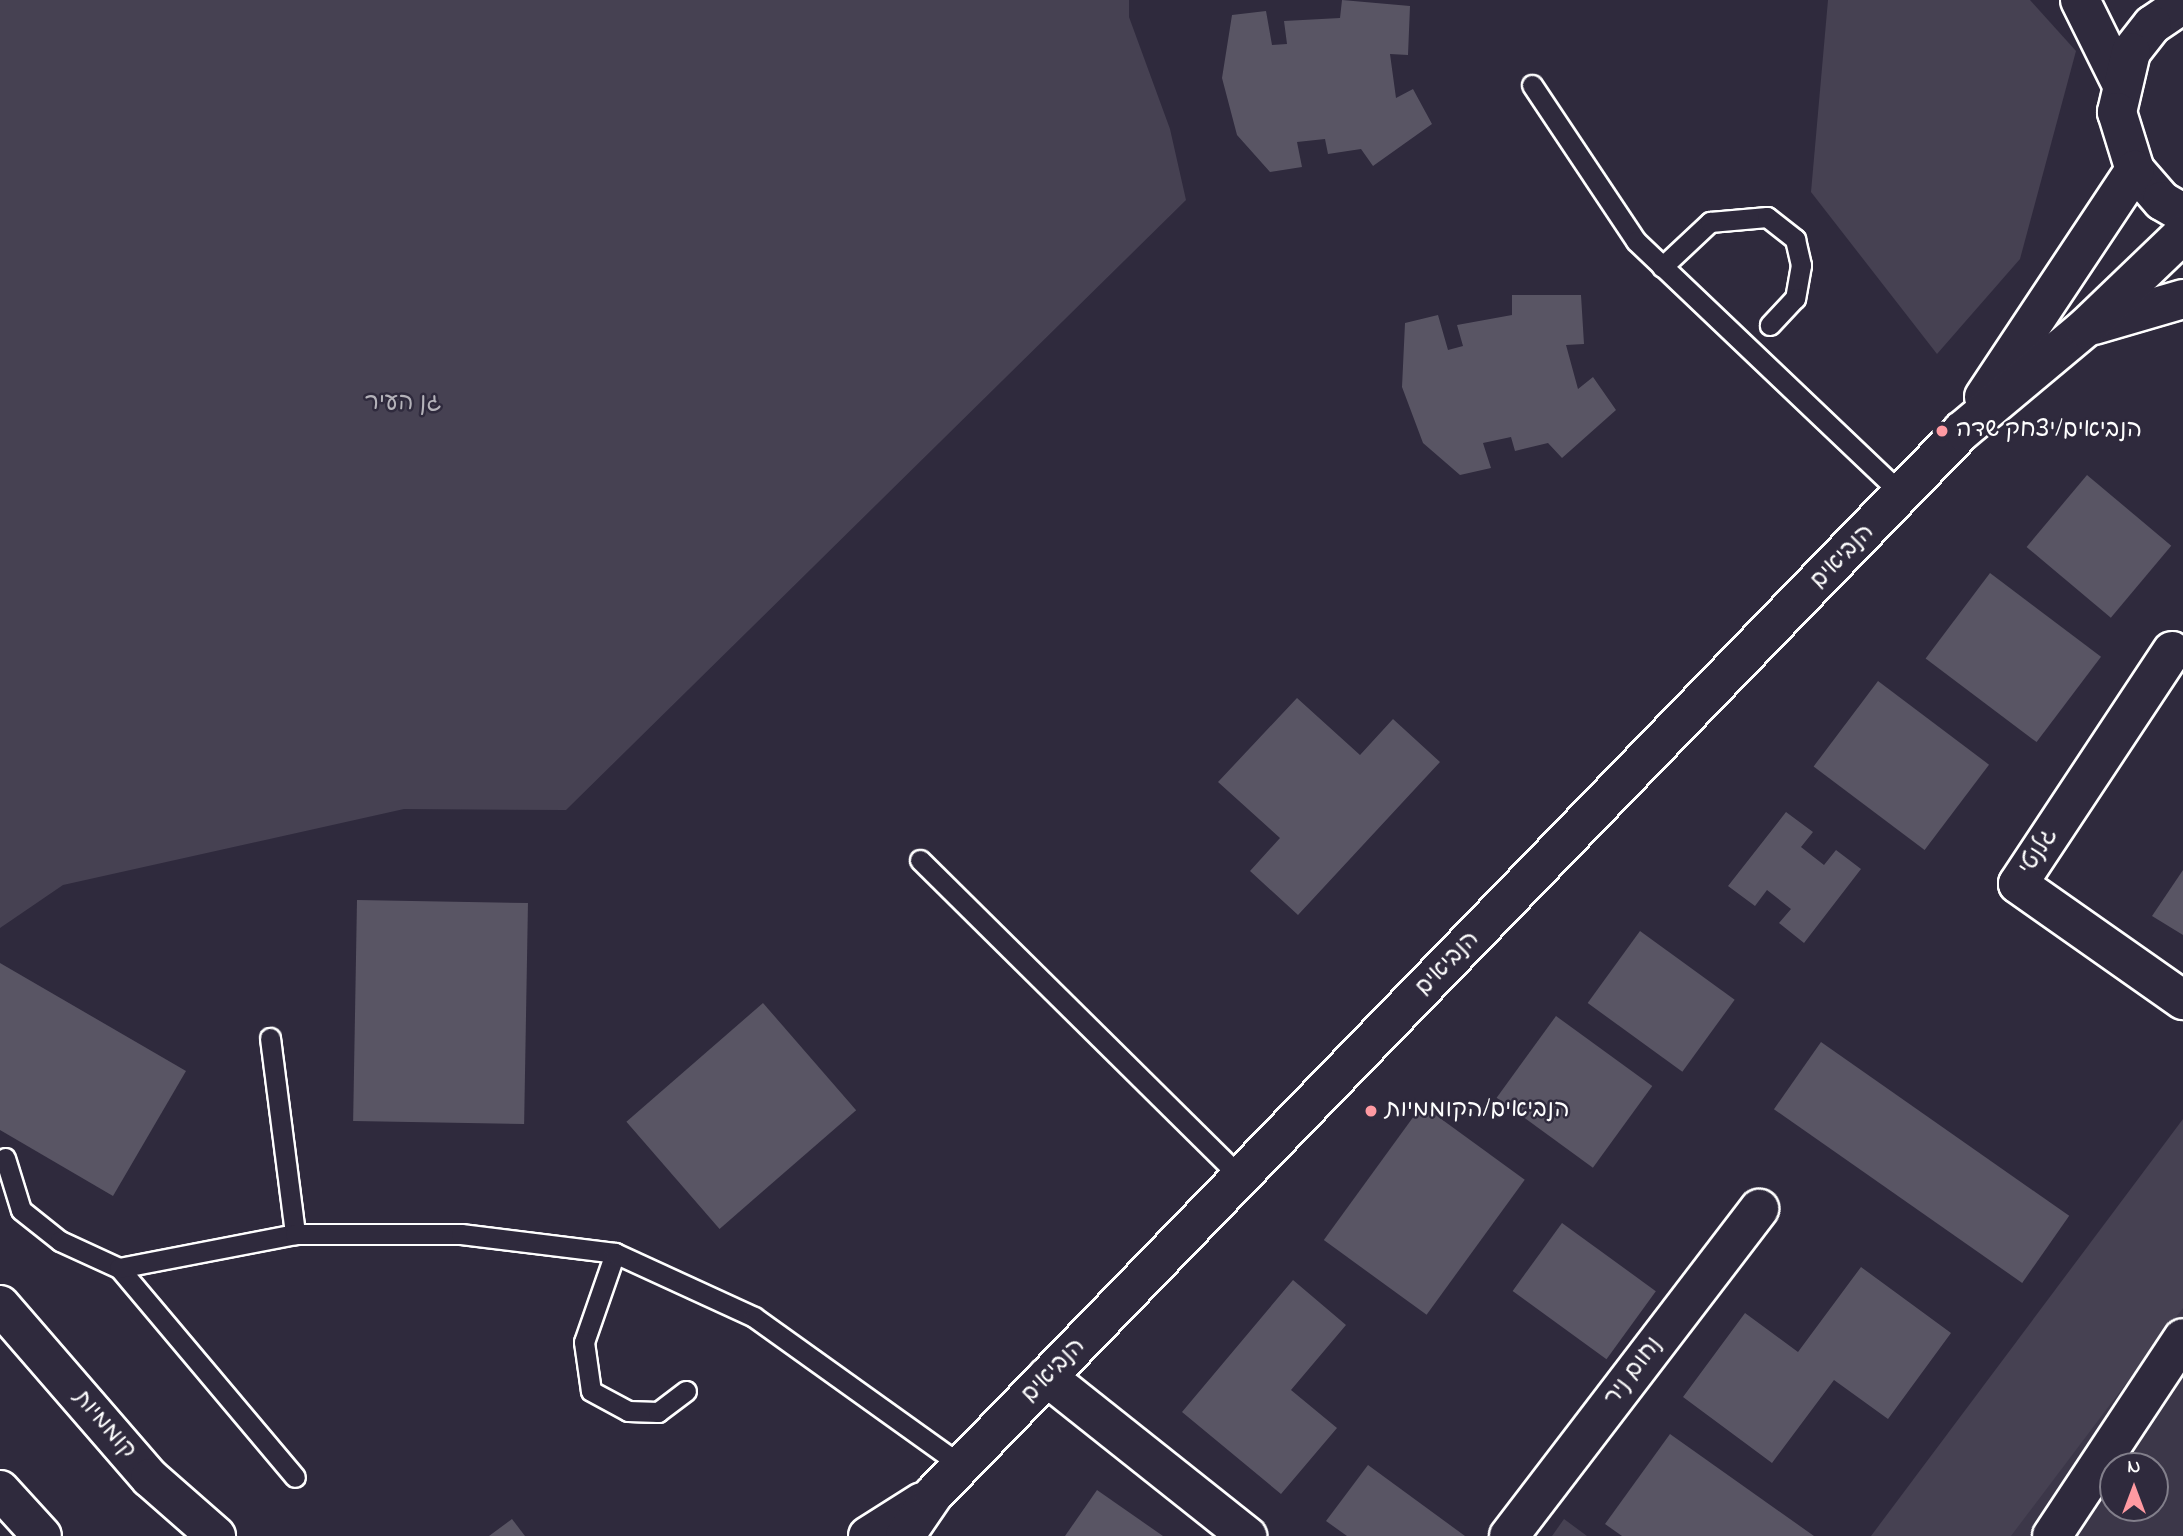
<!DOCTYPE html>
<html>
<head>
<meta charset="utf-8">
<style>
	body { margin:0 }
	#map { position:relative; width:2183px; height:1536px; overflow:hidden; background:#2f2a3d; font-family:"Indie Flower","Playpen Sans Hebrew",sans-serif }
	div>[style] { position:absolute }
	.built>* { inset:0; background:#3c3749 }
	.green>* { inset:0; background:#464152 }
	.building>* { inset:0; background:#595564; transform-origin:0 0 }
	.roads { filter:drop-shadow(2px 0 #fff) drop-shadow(-2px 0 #fff) drop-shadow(0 2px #fff) drop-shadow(0 -2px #fff) }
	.lane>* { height:19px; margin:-9.5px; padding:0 9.5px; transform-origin:9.5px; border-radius:9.5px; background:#2f2a3d }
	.street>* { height:38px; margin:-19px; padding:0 19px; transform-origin:19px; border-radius:19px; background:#2f2a3d }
	.secondary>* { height:38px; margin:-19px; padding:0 19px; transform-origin:19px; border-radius:19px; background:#2f2a3d }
	.dots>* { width:19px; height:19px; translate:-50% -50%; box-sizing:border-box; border:4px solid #2f2a3d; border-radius:50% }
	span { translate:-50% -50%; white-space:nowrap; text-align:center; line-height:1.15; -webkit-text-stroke:5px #2f2a3d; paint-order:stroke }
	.park-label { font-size:24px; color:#b5b3ba }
	.poi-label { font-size:24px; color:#fff }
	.left { translate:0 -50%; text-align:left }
	.street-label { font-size:24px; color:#fff }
	.north { position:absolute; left:2099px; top:1452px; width:70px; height:70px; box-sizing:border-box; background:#2f2a3d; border:2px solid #827f8b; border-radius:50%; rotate:0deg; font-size:19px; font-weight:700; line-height:28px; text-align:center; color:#fff }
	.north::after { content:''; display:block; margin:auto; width:24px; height:32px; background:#ff9aa2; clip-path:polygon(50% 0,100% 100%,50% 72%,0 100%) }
</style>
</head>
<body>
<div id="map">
	<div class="built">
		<div style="clip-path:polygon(evenodd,2183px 1247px,2183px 1536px,1970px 1536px,2183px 1247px,2113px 1466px,2155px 1466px,2155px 1508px,2113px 1508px,2113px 1466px)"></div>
	</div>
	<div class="green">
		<div style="clip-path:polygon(0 0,1129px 0,1129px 17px,1170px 129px,1186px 200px,566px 810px,404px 809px,63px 885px,0 928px)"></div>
		<div style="clip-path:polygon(1828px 0,2030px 0,2076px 51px,2020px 259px,1937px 354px,1811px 192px)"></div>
		<div style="clip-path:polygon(2183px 1119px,2183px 1308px,2011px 1536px,1871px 1536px)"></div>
		<div style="clip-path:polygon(1564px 1519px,1587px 1536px,1552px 1536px)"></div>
	</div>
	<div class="building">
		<div style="clip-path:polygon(1342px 0,1410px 6px,1408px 55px,1390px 54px,1396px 98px,1413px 89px,1432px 124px,1373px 166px,1361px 149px,1328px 154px,1325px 139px,1297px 142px,1302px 167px,1270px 172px,1237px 135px,1222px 78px,1232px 15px,1266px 11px,1272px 45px,1287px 44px,1284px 21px,1340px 18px)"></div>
		<div style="clip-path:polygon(1512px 295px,1581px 295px,1584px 344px,1566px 345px,1578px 389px,1593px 377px,1616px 410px,1562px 458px,1548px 443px,1515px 451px,1511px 437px,1483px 443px,1491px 468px,1460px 475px,1423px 443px,1402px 387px,1405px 323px,1438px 315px,1448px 350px,1463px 346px,1457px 325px,1512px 315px)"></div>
		<div style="left:2087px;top:475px;width:110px;height:94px;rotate:40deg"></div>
		<div style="left:1990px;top:573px;width:139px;height:107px;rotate:37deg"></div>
		<div style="left:1878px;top:681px;width:139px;height:107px;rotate:37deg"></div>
		<div style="clip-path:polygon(1297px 698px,1360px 755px,1393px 719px,1440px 762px,1298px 915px,1250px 871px,1280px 838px,1218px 782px)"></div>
		<div style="clip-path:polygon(1786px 812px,1813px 832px,1801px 847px,1824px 865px,1836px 850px,1861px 869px,1804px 943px,1779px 923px,1791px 909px,1767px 890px,1755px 906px,1728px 886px)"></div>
		<div style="clip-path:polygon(2183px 870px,2183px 935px,2152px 916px)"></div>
		<div style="left:357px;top:900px;width:171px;height:221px;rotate:1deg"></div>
		<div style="left:1640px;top:931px;width:117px;height:89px;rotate:36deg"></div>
		<div style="clip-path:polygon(0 963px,186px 1071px,113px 1196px,0 1130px)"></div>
		<div style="left:763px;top:1003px;width:142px;height:181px;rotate:49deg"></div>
		<div style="left:1556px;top:1016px;width:119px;height:101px;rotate:36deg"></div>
		<div style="left:1821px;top:1042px;width:303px;height:82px;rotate:35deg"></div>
		<div style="left:1422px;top:1105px;width:127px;height:167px;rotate:36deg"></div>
		<div style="left:1562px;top:1223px;width:116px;height:84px;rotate:36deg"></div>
		<div style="clip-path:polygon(1861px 1267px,1951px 1333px,1888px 1419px,1834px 1380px,1772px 1463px,1683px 1397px,1745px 1313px,1798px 1352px)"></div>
		<div style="clip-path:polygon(1293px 1280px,1346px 1325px,1291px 1390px,1337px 1428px,1281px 1494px,1182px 1412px)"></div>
		<div style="clip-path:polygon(1670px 1434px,1814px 1536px,1622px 1536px,1605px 1524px)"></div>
		<div style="clip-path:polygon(1368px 1465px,1465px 1536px,1347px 1536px,1326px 1521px)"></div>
		<div style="clip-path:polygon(1097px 1490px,1163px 1536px,1065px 1536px)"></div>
		<div style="clip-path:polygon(512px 1519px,525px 1536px,489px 1536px)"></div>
	</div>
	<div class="roads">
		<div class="lane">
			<div style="left:1532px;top:85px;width:187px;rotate:56.3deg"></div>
			<div style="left:1636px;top:241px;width:369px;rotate:43.6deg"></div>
			<div style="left:1662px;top:267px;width:66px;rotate:-43.2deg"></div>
			<div style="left:1710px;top:222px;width:57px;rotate:-5deg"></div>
			<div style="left:1767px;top:217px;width:36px;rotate:38deg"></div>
			<div style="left:1795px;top:239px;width:27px;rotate:77deg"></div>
			<div style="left:1801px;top:265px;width:34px;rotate:100deg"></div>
			<div style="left:1795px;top:298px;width:37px;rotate:133deg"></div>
			<div style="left:920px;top:860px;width:452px;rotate:44.7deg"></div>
			<div style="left:270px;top:1038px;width:198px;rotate:82.7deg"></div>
			<div style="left:5px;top:1158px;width:54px;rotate:72.9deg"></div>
			<div style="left:21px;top:1210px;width:50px;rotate:38.5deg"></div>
			<div style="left:60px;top:1241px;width:65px;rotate:24.6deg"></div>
			<div style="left:119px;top:1268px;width:273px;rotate:49.9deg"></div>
			<div style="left:615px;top:1253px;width:94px;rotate:109.2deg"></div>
			<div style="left:584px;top:1342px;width:49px;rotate:81.9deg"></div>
			<div style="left:591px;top:1391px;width:42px;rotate:28.4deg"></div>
			<div style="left:628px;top:1411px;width:30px;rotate:2deg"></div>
			<div style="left:658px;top:1412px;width:35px;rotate:-37deg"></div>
			<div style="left:119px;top:1268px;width:179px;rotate:-10.9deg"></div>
			<div style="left:295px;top:1234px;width:166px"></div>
			<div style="left:461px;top:1234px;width:155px;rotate:7deg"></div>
			<div style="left:615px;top:1253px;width:153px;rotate:24.7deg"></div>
			<div style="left:754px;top:1317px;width:256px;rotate:35.6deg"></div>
		</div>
		<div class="street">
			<div style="left:2172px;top:651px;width:279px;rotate:123.5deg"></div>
			<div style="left:2018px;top:884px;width:202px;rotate:35.1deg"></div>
			<div style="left:1047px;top:1377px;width:256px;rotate:38.5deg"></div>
			<div style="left:1509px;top:1536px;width:412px;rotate:-52.6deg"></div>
			<div style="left:2052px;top:1536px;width:237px;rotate:-56.5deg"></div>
		</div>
		<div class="secondary">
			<div style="left:2080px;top:0;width:90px;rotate:63.7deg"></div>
			<div style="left:2183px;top:4px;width:37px;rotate:146deg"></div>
			<div style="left:2152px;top:25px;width:34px;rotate:128deg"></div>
			<div style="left:2131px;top:52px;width:62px;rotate:103.1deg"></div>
			<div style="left:2117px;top:112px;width:61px;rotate:72.8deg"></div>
			<div style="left:2135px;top:170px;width:41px;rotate:48.9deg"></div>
			<div style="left:2162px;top:201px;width:24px;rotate:30deg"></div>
			<div style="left:2094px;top:325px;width:93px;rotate:-16.3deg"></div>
			<div style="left:1984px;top:397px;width:273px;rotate:-56.4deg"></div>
			<div style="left:0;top:1305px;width:229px;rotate:49.1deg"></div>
			<div style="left:150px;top:1478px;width:88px;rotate:41.3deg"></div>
			<div style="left:0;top:1490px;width:62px;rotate:47.6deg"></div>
			<div style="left:868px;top:1536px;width:64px;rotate:-32.2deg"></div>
			<div style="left:905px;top:1536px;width:50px;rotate:-55.7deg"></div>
			<div style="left:933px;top:1495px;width:1480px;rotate:-45.96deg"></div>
			<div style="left:1962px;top:431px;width:160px;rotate:-39.9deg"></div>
			<div style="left:2085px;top:328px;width:136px;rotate:-43.8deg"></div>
		</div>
	</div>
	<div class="dots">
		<div style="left:1942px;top:431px;background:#ff9aa2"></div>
		<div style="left:1371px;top:1111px;background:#ff9aa2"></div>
	</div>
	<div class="park-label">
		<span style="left:403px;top:404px">גן העיר</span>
	</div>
	<div class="poi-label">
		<span class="left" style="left:1956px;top:431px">הנביאים/יצחק שדה</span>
		<span class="left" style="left:1385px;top:1111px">הנביאים/הקוממיות</span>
	</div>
	<div class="street-label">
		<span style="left:1843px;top:557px;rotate:-46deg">הנביאים</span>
		<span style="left:2039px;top:852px;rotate:-57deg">גלנטי</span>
		<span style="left:1448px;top:964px;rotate:-46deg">הנביאים</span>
		<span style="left:1054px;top:1371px;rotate:-46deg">הנביאים</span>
		<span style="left:1634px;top:1372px;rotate:-53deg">נחום ניר</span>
		<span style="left:104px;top:1425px;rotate:49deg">קוממיות</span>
	</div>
	<div class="north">N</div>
</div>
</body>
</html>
